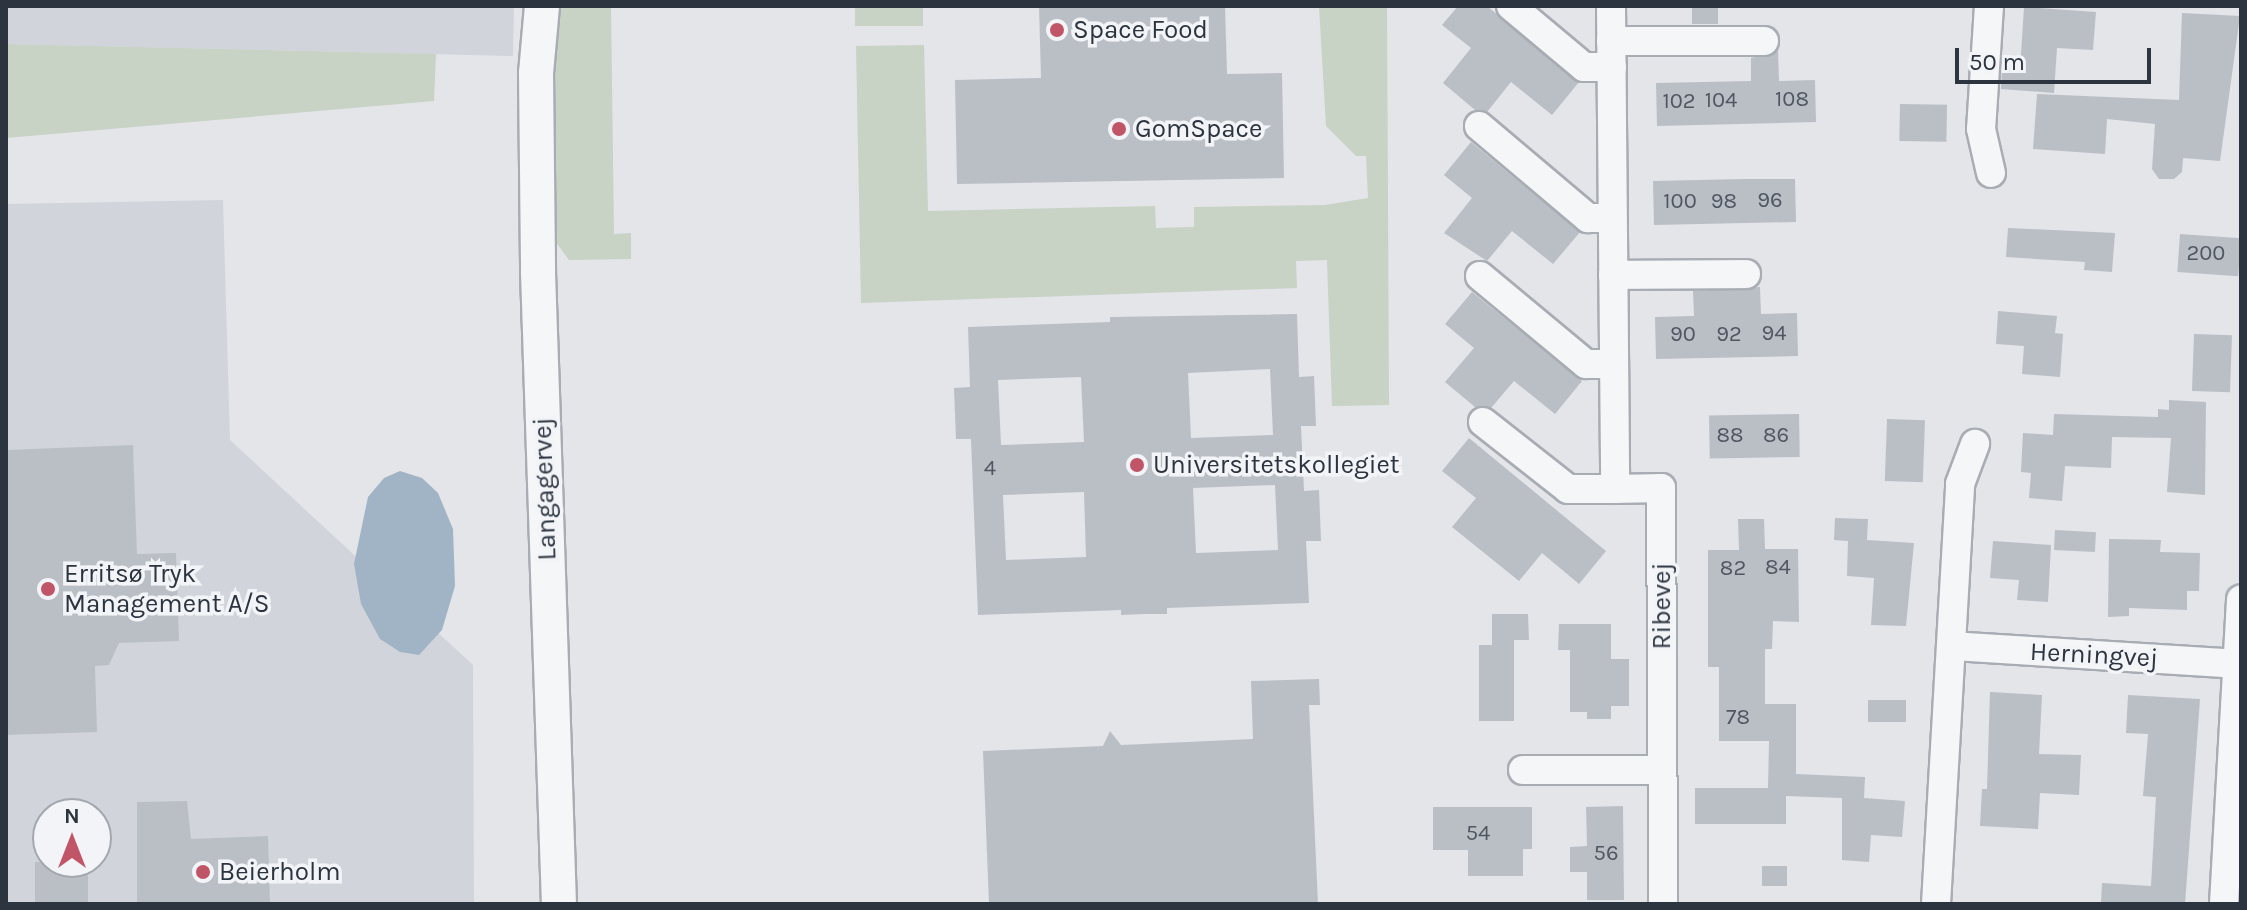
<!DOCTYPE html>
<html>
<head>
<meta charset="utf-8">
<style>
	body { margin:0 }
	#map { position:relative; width:2247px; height:910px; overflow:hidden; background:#e3e5e9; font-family:Karla,sans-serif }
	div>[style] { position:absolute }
	.built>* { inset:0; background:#d1d5db }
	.green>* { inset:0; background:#c8d2c5; transform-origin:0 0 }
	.water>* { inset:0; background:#a1b4c5 }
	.building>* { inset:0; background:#babfc6; transform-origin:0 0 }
	.roads { filter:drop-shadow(2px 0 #a8acb3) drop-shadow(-2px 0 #a8acb3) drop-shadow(0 2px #a8acb3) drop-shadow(0 -2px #a8acb3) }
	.minor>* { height:28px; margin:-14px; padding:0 14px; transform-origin:14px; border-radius:14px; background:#f5f6f8 }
	.tertiary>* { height:34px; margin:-17px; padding:0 17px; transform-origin:17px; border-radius:17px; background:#f5f6f8 }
	.dots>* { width:22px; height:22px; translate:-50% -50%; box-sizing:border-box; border:4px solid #f2f4f7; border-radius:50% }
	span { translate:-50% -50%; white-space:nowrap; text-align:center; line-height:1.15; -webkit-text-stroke:7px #f2f4f7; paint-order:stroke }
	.number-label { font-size:22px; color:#505762 }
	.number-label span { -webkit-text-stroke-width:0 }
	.poi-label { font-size:26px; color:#2c3440 }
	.left { translate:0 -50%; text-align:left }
	.street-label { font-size:26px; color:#2c3440 }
	.frame { position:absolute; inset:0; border:8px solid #2c3440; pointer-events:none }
	.north { position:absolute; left:32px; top:798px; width:80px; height:80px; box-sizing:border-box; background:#f2f4f7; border:2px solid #a3a7ae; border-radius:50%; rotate:0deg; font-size:22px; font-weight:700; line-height:32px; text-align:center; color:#2c3440 }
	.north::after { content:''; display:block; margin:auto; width:28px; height:36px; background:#c15568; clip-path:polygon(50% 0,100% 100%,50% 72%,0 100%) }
	.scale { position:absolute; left:1955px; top:48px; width:196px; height:36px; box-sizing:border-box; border:4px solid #2c3440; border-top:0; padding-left:10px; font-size:24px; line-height:28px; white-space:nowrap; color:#2c3440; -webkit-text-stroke:6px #f2f4f7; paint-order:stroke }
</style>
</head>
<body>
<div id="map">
	<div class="built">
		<div style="clip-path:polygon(6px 6px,514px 6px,513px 56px,6px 44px)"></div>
		<div style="clip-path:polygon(evenodd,223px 200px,230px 440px,473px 665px,474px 904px,6px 904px,6px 204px,223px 200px,48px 814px,96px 814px,96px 862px,48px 862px,48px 814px)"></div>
	</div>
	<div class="green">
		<div style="clip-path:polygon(554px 6px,611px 6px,614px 234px,631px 233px,631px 259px,569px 260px,555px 241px)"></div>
		<div style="left:855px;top:6px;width:68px;height:20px"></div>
		<div style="clip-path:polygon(1319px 6px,1387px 6px,1389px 405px,1332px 406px,1327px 260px,1296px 261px,1297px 288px,861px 303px,856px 46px,924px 45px,928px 211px,1155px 206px,1156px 228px,1194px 227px,1194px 207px,1325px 205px,1368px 198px,1366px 156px,1356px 156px,1326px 126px)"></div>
		<div style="clip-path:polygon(6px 44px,436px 54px,434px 101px,6px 138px)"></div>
	</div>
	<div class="water">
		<div style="clip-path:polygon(400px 471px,422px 478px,438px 493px,453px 529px,455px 586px,442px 630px,419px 655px,400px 652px,380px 639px,361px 604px,354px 564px,368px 497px,384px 478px)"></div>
	</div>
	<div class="building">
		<div style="clip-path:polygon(1039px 6px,1225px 6px,1227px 74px,1282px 73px,1284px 178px,957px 184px,955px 80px,1041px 78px)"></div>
		<div style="clip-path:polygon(1458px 6px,1487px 6px,1579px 82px,1552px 115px,1511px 82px,1487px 112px,1475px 110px,1443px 83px,1471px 48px,1442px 25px)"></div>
		<div style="left:1692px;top:7px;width:26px;height:17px"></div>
		<div style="clip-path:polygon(2024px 7px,2096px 12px,2093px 50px,2057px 48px,2054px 93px,2001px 89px,2002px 69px,2020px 70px)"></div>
		<div style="clip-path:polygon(2182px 13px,2240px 16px,2220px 161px,2183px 158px,2182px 172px,2174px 179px,2159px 179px,2152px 169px,2155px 124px,2107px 119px,2105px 154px,2033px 149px,2037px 94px,2179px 100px)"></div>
		<div style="clip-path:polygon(1778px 51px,1779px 81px,1815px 80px,1816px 122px,1657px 126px,1656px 83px,1751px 81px,1751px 58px)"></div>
		<div style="left:1900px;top:104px;width:47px;height:37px;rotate:1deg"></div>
		<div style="clip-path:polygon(1471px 142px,1580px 232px,1553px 264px,1512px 231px,1487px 261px,1444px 233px,1472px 198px,1444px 175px)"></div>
		<div style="clip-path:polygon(1745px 179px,1795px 179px,1796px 222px,1654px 225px,1653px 181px)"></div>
		<div style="clip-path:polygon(2008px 228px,2115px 233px,2112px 272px,2084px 270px,2085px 262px,2006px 257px)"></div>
		<div style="left:2180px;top:234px;width:61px;height:38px;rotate:4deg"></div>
		<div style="clip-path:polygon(1760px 287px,1761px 314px,1797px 313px,1798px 356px,1656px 359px,1655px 317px,1694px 316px,1693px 291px)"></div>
		<div style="clip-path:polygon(1472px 292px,1582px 381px,1555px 414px,1514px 381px,1491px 408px,1475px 407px,1445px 382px,1474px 348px,1445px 324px)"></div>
		<div style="clip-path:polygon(1998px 311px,2057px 316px,2055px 333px,2063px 334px,2060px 377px,2022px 374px,2024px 346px,1996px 344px)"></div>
		<div style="clip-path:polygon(evenodd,1297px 314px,1299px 377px,1314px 376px,1316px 426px,1301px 426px,1304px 491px,1319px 490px,1321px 541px,1306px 541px,1309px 603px,1167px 608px,1167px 614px,1145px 614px,1121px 615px,1121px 610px,978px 615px,971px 439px,956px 439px,954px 388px,970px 387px,968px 327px,1110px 322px,1110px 317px,1297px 314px,1270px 369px,1273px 435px,1191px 438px,1188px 373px,1270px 369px,1297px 314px,1081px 377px,1084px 442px,1001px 445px,998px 380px,1081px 377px,1297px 314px,1275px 485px,1278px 550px,1196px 553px,1193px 488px,1275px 485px,1297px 314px,1084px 492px,1086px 557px,1006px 560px,1003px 495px,1084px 492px)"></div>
		<div style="left:2194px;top:334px;width:38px;height:57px;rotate:2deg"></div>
		<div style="clip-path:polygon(2169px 400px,2206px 402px,2205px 495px,2167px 492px,2171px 438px,2112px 437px,2111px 468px,2065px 466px,2062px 501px,2029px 498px,2031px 473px,2021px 472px,2023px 433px,2053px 435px,2054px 414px,2158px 417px,2158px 409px,2169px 410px)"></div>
		<div style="left:1799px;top:414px;width:43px;height:90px;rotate:89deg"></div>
		<div style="left:1887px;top:419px;width:38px;height:62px;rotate:2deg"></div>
		<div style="clip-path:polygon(1469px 438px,1606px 551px,1579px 584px,1542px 553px,1519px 581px,1452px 527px,1476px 498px,1442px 471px)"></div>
		<div style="clip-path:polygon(133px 445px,137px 554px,176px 553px,179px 641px,119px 643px,109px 665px,95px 666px,97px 732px,6px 735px,6px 450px)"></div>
		<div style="clip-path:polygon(1835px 518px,1868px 519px,1867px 540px,1914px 543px,1906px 626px,1871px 625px,1874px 578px,1847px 576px,1848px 541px,1834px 540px)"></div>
		<div style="clip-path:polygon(1738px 519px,1764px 519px,1765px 549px,1798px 549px,1799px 622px,1773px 621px,1772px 649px,1765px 649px,1765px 704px,1796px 704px,1796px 774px,1865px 777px,1864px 798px,1905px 801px,1902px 837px,1871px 835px,1869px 862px,1842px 860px,1842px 798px,1786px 796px,1786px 824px,1695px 824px,1695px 788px,1768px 788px,1769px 741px,1719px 741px,1719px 667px,1708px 667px,1708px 550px,1739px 550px)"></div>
		<div style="left:2055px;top:530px;width:41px;height:20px;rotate:3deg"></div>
		<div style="clip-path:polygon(2109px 539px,2161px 540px,2160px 552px,2200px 553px,2199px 591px,2187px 591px,2187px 610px,2129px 608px,2129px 616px,2108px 617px)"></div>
		<div style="clip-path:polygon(1993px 541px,2051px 545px,2048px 602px,2017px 600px,2019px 580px,1990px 578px)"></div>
		<div style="clip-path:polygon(1492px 614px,1528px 614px,1529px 640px,1514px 640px,1514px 721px,1479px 721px,1479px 645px,1492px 645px)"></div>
		<div style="clip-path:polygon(1559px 624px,1611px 624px,1611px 659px,1629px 659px,1629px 706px,1611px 706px,1611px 719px,1587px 719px,1587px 712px,1570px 712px,1570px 650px,1558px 650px)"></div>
		<div style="clip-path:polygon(1319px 679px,1320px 705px,1309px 705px,1318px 904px,989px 904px,983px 751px,1103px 746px,1110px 731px,1121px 745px,1253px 739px,1251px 681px)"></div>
		<div style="clip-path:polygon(1990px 692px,2042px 695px,2039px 754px,2081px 755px,2079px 795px,2040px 793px,2038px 829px,1980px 826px,1982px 789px,1987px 789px)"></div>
		<div style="clip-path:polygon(2128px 695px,2200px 699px,2185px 904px,2101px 903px,2102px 883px,2151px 886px,2156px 797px,2143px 796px,2148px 734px,2126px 733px)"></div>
		<div style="left:1868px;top:700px;width:38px;height:22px"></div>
		<div style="clip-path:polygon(187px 801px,191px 839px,268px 836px,270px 904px,137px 904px,137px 802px)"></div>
		<div style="clip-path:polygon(1623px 806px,1624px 900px,1587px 900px,1587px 872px,1570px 872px,1570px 847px,1587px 846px,1586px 807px)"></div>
		<div style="clip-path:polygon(1433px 807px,1532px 807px,1532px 849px,1523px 849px,1523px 876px,1468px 876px,1468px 850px,1433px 850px)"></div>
		<div style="left:35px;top:862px;width:53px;height:42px"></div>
		<div style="left:1787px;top:866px;width:20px;height:25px;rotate:90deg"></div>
	</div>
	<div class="roads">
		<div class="minor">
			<div style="left:1511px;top:6px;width:95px;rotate:39.9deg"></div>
			<div style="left:1584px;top:67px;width:28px"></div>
			<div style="left:1611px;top:6px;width:483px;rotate:89.5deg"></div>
			<div style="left:1615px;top:489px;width:46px;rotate:-1.2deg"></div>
			<div style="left:1661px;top:488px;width:416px;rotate:89.7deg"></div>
			<div style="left:1989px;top:6px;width:123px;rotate:93.7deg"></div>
			<div style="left:1981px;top:129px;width:45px;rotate:77.2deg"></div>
			<div style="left:1611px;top:41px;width:153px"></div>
			<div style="left:1479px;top:126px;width:143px;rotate:40.2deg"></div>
			<div style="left:1588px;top:218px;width:24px"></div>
			<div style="left:1613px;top:275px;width:133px;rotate:-0.4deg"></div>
			<div style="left:1480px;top:276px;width:138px;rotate:39.7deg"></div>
			<div style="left:1586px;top:364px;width:27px"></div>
			<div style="left:1483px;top:422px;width:108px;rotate:38.2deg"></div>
			<div style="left:1568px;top:489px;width:47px"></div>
			<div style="left:1952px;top:646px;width:290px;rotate:3.6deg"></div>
			<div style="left:1523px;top:770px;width:139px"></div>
			<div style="left:1936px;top:904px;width:421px;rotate:-86.7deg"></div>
			<div style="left:1960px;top:484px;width:43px;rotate:-69.4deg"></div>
			<div style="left:2224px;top:904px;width:305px;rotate:-86.8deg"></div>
		</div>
		<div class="tertiary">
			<div style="left:542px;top:6px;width:67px;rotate:95.1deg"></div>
			<div style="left:536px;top:73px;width:199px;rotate:89.4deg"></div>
			<div style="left:538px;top:272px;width:632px;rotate:88.1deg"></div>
		</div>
	</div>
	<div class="dots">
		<div style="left:1057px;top:30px;background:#c15568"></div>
		<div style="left:1119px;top:129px;background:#c15568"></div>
		<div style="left:1137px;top:465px;background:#c15568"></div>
		<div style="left:48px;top:589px;background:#c15568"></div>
		<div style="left:203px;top:872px;background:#c15568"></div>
	</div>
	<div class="number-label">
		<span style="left:1792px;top:100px">108</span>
		<span style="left:1721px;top:101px">104</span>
		<span style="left:1679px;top:102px">102</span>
		<span style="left:1770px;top:201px">96</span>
		<span style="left:1680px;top:202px">100</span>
		<span style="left:1724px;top:202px">98</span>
		<span style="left:2206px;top:254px">200</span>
		<span style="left:1774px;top:334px">94</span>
		<span style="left:1683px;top:335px">90</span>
		<span style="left:1729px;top:335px">92</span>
		<span style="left:1730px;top:436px">88</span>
		<span style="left:1776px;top:436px">86</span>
		<span style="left:990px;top:469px">4</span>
		<span style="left:1778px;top:568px">84</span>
		<span style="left:1733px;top:569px">82</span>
		<span style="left:1738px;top:718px">78</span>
		<span style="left:1478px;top:834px">54</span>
		<span style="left:1606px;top:854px">56</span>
	</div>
	<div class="poi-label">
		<span class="left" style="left:1073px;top:30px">Space Food</span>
		<span class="left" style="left:1135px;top:129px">GomSpace</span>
		<span class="left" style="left:1153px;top:465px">Universitetskollegiet</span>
		<span class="left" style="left:64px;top:589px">Erritsø Tryk<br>Management A/S</span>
		<span class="left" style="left:219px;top:872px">Beierholm</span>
	</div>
	<div class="street-label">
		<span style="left:545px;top:489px;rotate:-92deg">Langagervej</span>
		<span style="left:1662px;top:606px;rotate:-90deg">Ribevej</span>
		<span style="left:2094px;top:655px;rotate:3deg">Herningvej</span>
	</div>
	<div class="frame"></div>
	<div class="north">N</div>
	<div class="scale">50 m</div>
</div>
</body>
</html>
